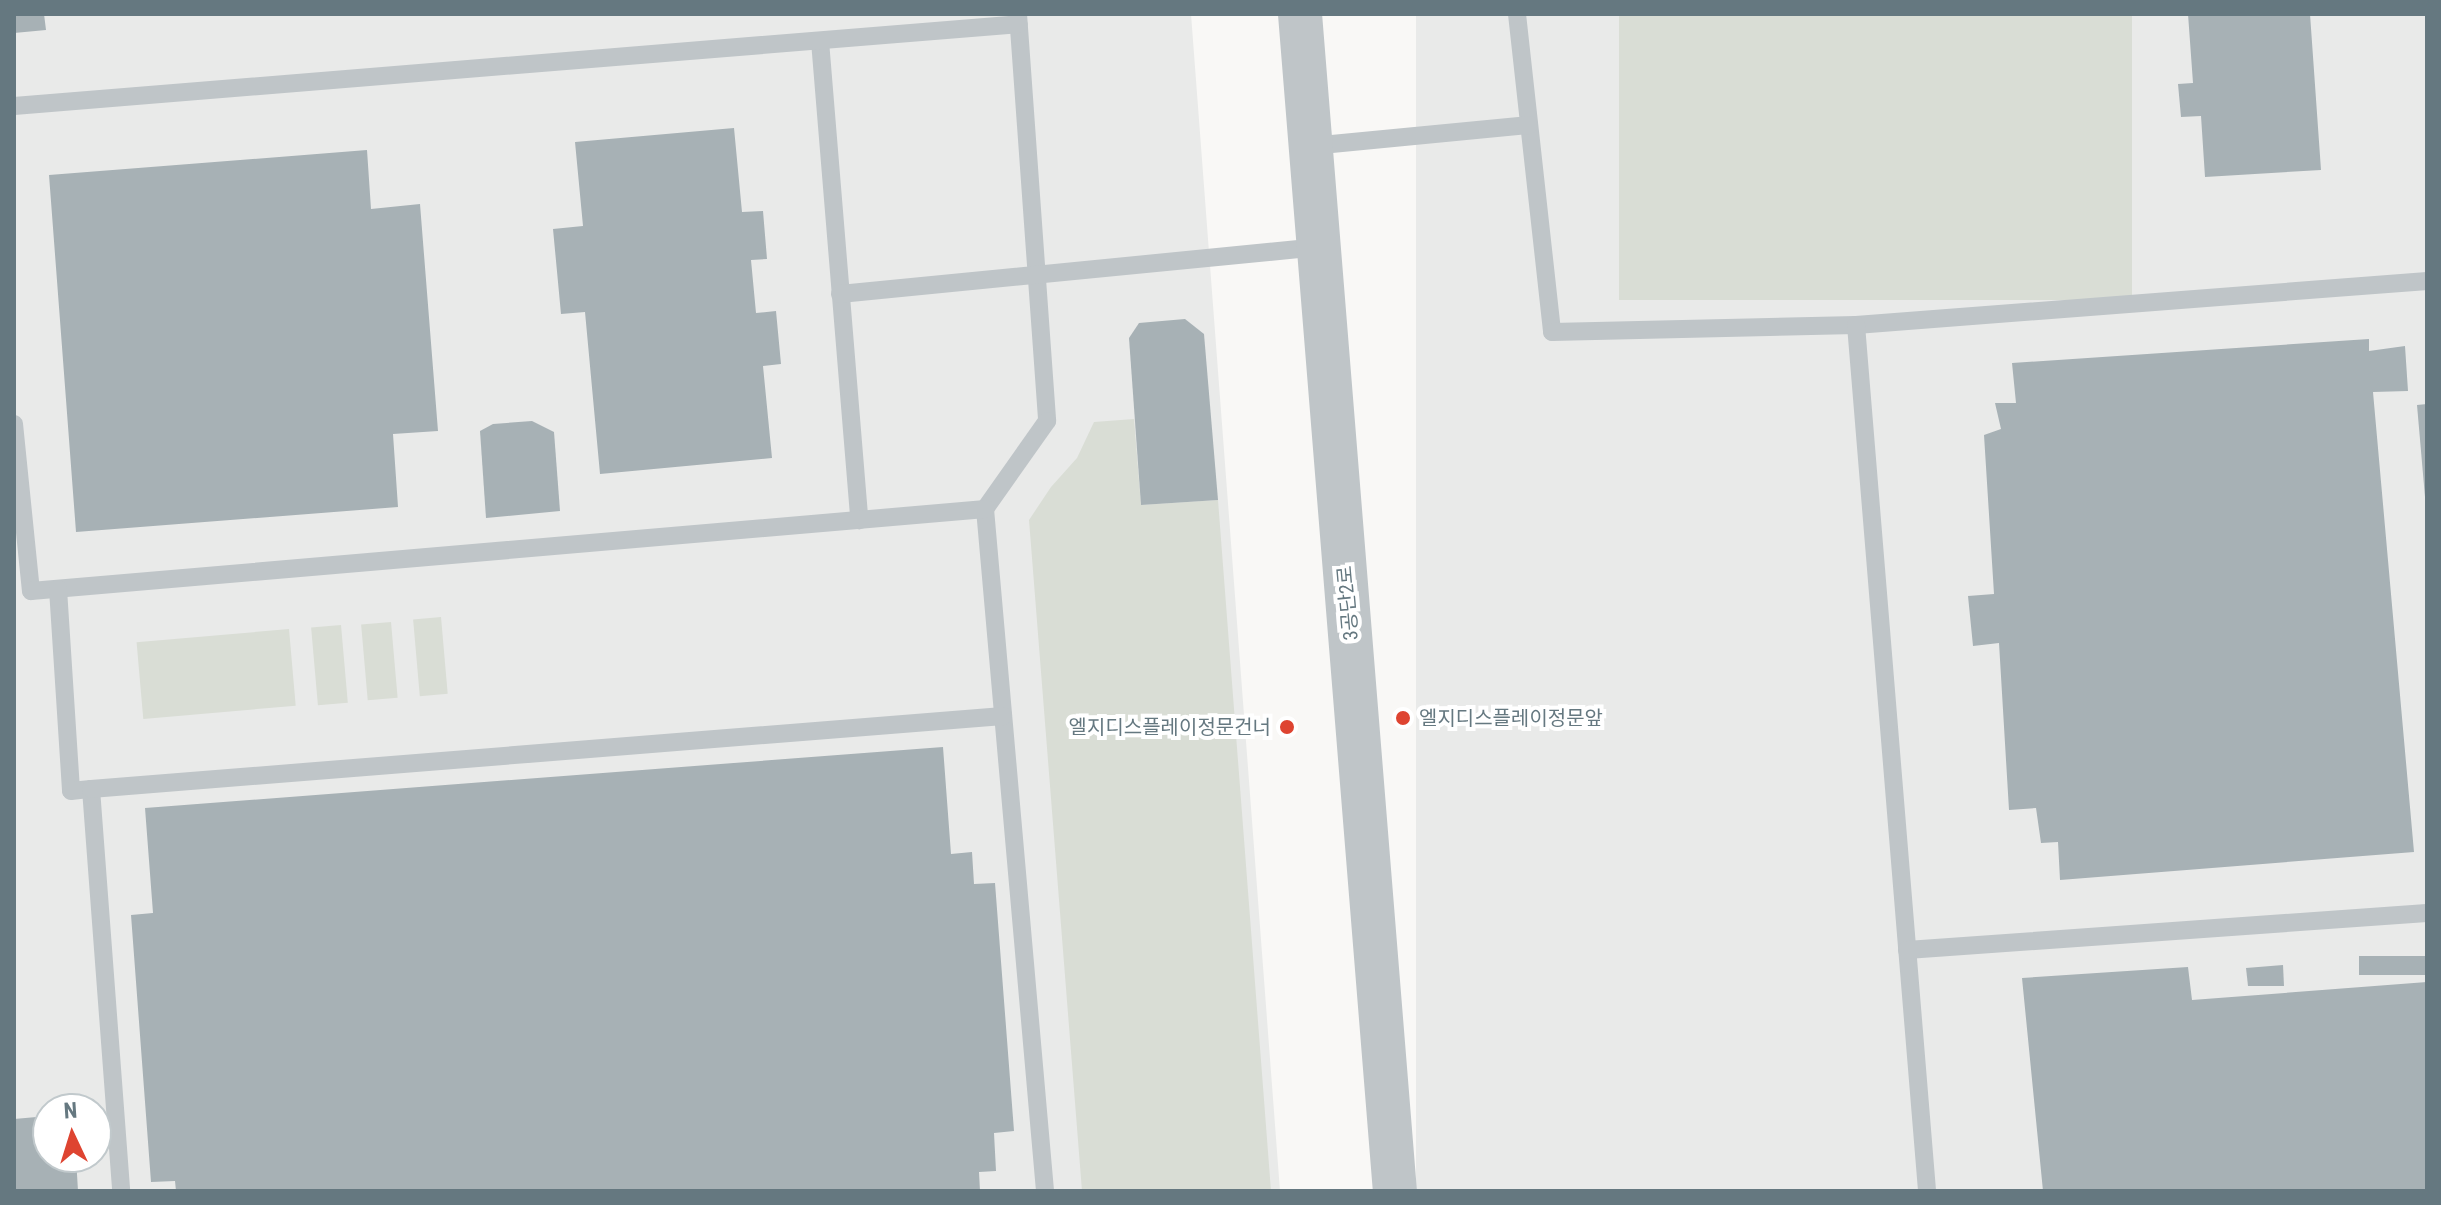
<!DOCTYPE html>
<html>
<head>
<meta charset="utf-8">
<style>
	body { margin:0 }
	#map { position:relative; width:2441px; height:1205px; overflow:hidden; background:#f9f8f6; font-family:"Roboto Condensed","Noto Sans KR",sans-serif }
	div>[style] { position:absolute }
	.built>* { inset:0; background:#e9eae9; transform-origin:0 0 }
	.green>* { inset:0; background:#d9ddd5; transform-origin:0 0 }
	.building>* { inset:0; background:#a7b1b5; transform-origin:0 0 }
	.service>* { height:18px; margin:-9px; padding:0 9px; transform-origin:9px; border-radius:9px; background:#bfc5c8 }
	.tertiary>* { height:44px; margin:-22px; padding:0 22px; transform-origin:22px; border-radius:22px; background:#bfc5c8 }
	.dots>* { width:22px; height:22px; translate:-50% -50%; box-sizing:border-box; border:4px solid #fff; border-radius:50% }
	span { translate:-50% -50%; white-space:nowrap; text-align:center; line-height:1.15; -webkit-text-stroke:8px #fff; paint-order:stroke }
	.street-label { font-size:20px; color:#657880 }
	.poi-label { font-size:20px; color:#657880 }
	.left { translate:0 -50%; text-align:left }
	.right { translate:-100% -50%; text-align:right }
	.frame { position:absolute; inset:0; border:16px solid #657880; pointer-events:none }
	.north { position:absolute; left:32px; top:1093px; width:80px; height:80px; box-sizing:border-box; background:#fff; border:2px solid #c1c9cc; border-radius:50%; rotate:356deg; font-size:22px; font-weight:700; line-height:32px; text-align:center; color:#657880 }
	.north::after { content:''; display:block; margin:auto; width:28px; height:36px; background:#de4431; clip-path:polygon(50% 0,100% 100%,50% 72%,0 100%) }
</style>
</head>
<body>
<div id="map">
	<div class="built">
		<div style="clip-path:polygon(evenodd,14px 14px,1191px 14px,1280px 1191px,14px 1191px,14px 14px,48px 1109px,96px 1109px,96px 1157px,48px 1157px,48px 1109px)"></div>
		<div style="left:1416px;top:14px;width:1011px;height:1181px"></div>
	</div>
	<div class="green">
		<div style="left:1619px;top:14px;width:513px;height:286px"></div>
		<div style="clip-path:polygon(1134px 419px,1141px 505px,1218px 500px,1271px 1191px,1082px 1191px,1029px 520px,1051px 487px,1077px 458px,1094px 422px)"></div>
		<div style="left:441px;top:617px;width:77px;height:28px;rotate:85deg"></div>
		<div style="left:391px;top:622px;width:76px;height:30px;rotate:85deg"></div>
		<div style="left:341px;top:625px;width:78px;height:30px;rotate:85deg"></div>
		<div style="left:289px;top:629px;width:77px;height:153px;rotate:85deg"></div>
	</div>
	<div class="building">
		<div style="clip-path:polygon(14px 14px,44px 14px,46px 30px,14px 33px)"></div>
		<div style="clip-path:polygon(2188px 14px,2310px 14px,2321px 170px,2205px 177px,2201px 116px,2181px 117px,2178px 84px,2193px 83px)"></div>
		<div style="clip-path:polygon(734px 128px,742px 212px,763px 211px,767px 259px,751px 260px,756px 313px,776px 311px,781px 364px,763px 366px,772px 458px,600px 474px,585px 312px,561px 314px,553px 229px,583px 226px,575px 142px)"></div>
		<div style="clip-path:polygon(367px 150px,371px 209px,420px 204px,438px 431px,393px 434px,398px 507px,76px 532px,49px 175px)"></div>
		<div style="clip-path:polygon(1185px 319px,1204px 334px,1218px 500px,1141px 505px,1129px 338px,1139px 323px)"></div>
		<div style="clip-path:polygon(2369px 339px,2369px 351px,2405px 346px,2408px 391px,2373px 392px,2414px 852px,2060px 880px,2058px 842px,2041px 843px,2036px 808px,2009px 810px,1999px 643px,1973px 646px,1968px 596px,1994px 594px,1984px 435px,2001px 429px,1995px 403px,2016px 403px,2012px 363px)"></div>
		<div style="clip-path:polygon(2427px 404px,2427px 497px,2425px 497px,2417px 405px)"></div>
		<div style="clip-path:polygon(532px 421px,554px 432px,560px 511px,486px 518px,480px 431px,493px 424px)"></div>
		<div style="clip-path:polygon(943px 747px,951px 854px,972px 852px,974px 884px,995px 883px,1014px 1131px,994px 1133px,996px 1171px,979px 1172px,980px 1191px,176px 1191px,175px 1181px,151px 1182px,131px 915px,153px 913px,145px 808px)"></div>
		<div style="left:2427px;top:956px;width:19px;height:68px;rotate:90deg"></div>
		<div style="clip-path:polygon(2283px 965px,2284px 986px,2248px 986px,2246px 968px)"></div>
		<div style="clip-path:polygon(2188px 967px,2192px 1000px,2427px 982px,2427px 1191px,2043px 1191px,2022px 978px)"></div>
		<div style="clip-path:polygon(48px 1116px,48px 1157px,76px 1157px,78px 1191px,14px 1191px,14px 1119px)"></div>
	</div>
	<div class="service">
		<div style="left:1018px;top:14px;width:408px;rotate:85.9deg"></div>
		<div style="left:1047px;top:421px;width:108px;rotate:125.2deg"></div>
		<div style="left:985px;top:509px;width:685px;rotate:84.97deg"></div>
		<div style="left:1517px;top:14px;width:320px;rotate:83.7deg"></div>
		<div style="left:1552px;top:332px;width:304px;rotate:-1.3deg"></div>
		<div style="left:1856px;top:325px;width:573px;rotate:-4.41deg"></div>
		<div style="left:820px;top:41px;width:481px;rotate:85.3deg"></div>
		<div style="left:14px;top:106px;width:1008px;rotate:-4.66deg"></div>
		<div style="left:1311px;top:146px;width:219px;rotate:-5.5deg"></div>
		<div style="left:840px;top:294px;width:481px;rotate:-5.6deg"></div>
		<div style="left:1856px;top:325px;width:869px;rotate:85.31deg"></div>
		<div style="left:14px;top:424px;width:168px;rotate:84.2deg"></div>
		<div style="left:31px;top:591px;width:958px;rotate:-4.91deg"></div>
		<div style="left:58px;top:589px;width:202px;rotate:86.3deg"></div>
		<div style="left:71px;top:791px;width:20px;rotate:-6deg"></div>
		<div style="left:91px;top:789px;width:403px;rotate:85.7deg"></div>
		<div style="left:91px;top:789px;width:915px;rotate:-4.58deg"></div>
		<div style="left:1907px;top:950px;width:521px;rotate:-4.07deg"></div>
	</div>
	<div class="tertiary">
		<div style="left:1300px;top:14px;width:1181px;rotate:85.39deg"></div>
	</div>
	<div class="dots">
		<div style="left:1403px;top:718px;background:#de4431"></div>
		<div style="left:1287px;top:727px;background:#de4431"></div>
	</div>
	<div class="street-label">
		<span style="left:1348px;top:603px;rotate:-95deg">3공단2로</span>
	</div>
	<div class="poi-label">
		<span class="left" style="left:1419px;top:718px">엘지디스플레이정문앞</span>
		<span class="right" style="left:1271px;top:727px">엘지디스플레이정문건너</span>
	</div>
	<div class="frame"></div>
	<div class="north">N</div>
</div>
</body>
</html>
